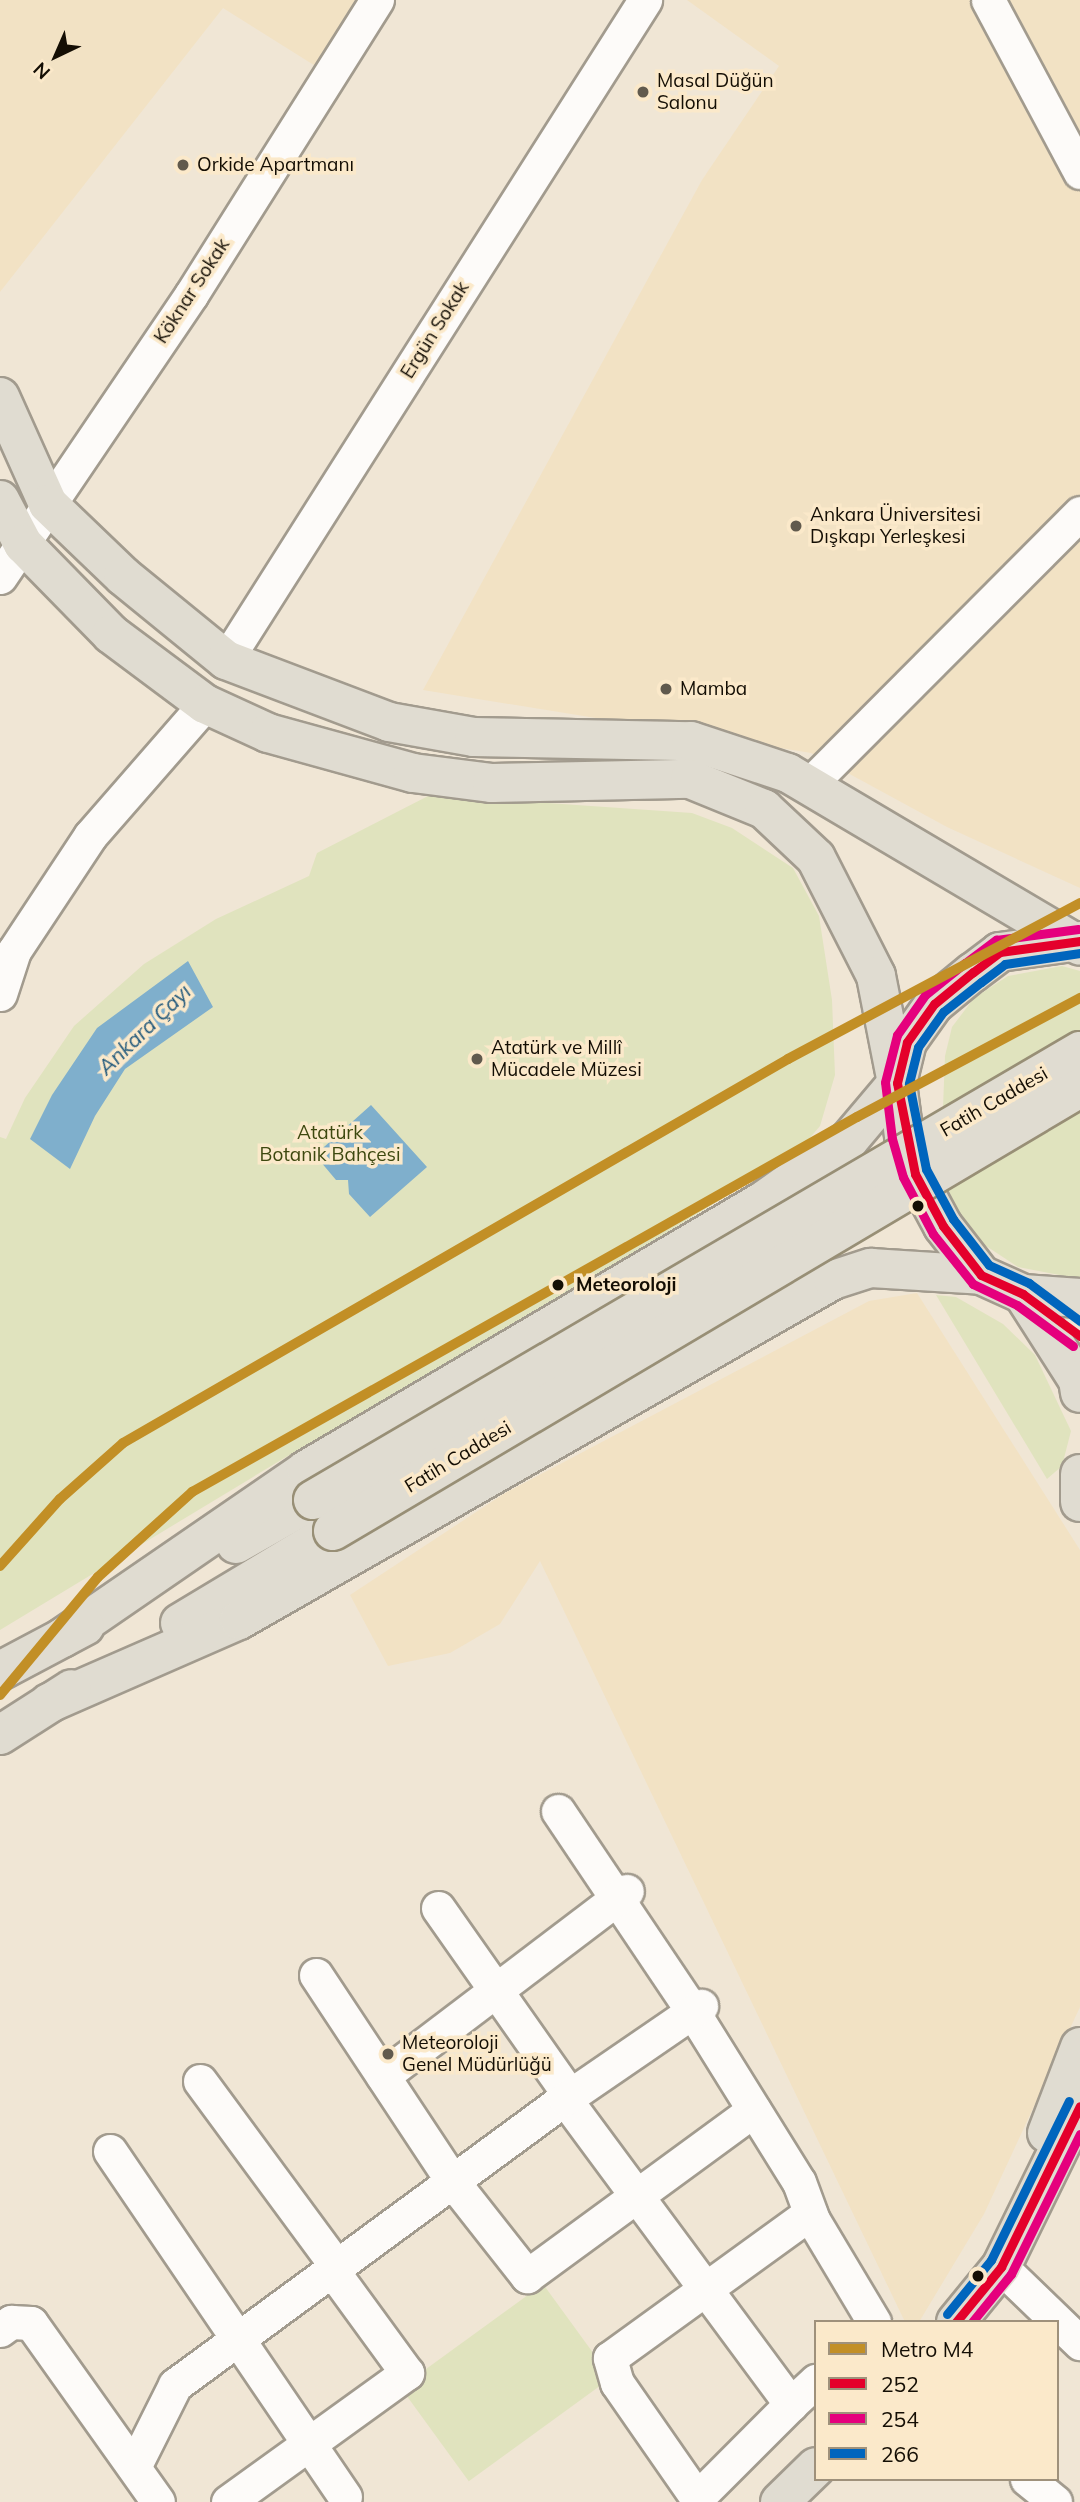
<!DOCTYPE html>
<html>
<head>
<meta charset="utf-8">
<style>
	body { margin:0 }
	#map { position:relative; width:1080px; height:2502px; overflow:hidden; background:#f0e6d5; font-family:Mulish,sans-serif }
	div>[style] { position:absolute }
	.built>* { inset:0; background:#f2e2c4 }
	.green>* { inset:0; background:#e0e3be; transform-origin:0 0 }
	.water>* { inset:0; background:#7fafcc }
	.roads { filter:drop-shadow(2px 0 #a29b8e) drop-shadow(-2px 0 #a29b8e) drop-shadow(0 2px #a29b8e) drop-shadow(0 -2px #a29b8e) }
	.minor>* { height:33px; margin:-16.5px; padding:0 16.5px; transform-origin:16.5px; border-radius:16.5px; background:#fdfbf9 }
	.major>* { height:38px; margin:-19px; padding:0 19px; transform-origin:19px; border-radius:19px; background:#e0dcd1 }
	.bridges { filter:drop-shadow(2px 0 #988f76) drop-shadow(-2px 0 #988f76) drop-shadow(0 2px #988f76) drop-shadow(0 -2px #988f76) }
	.major-bridge>* { height:38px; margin:-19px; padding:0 19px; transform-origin:19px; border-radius:19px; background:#e0dcd1 }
	.bus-1>* { height:9px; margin:-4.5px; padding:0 4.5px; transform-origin:4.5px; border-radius:4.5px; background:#e4002b }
	.bus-2>* { height:9px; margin:-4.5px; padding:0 4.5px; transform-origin:4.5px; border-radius:4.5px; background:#e5007d }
	.bus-3>* { height:9px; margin:-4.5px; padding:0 4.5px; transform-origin:4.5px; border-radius:4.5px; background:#0065bd }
	.metro-1>* { height:10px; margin:-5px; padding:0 5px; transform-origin:5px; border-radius:5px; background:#c28f26 }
	.dots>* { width:19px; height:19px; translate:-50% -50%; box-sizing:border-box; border:4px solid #fbe9ca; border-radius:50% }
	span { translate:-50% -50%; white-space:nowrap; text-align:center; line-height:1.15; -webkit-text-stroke:7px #fbe9ca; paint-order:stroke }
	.poi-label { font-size:19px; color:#140e04 }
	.left { translate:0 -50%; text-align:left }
	.street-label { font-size:19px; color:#140e04 }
	.park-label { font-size:19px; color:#3d480f }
	.stop-label { font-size:19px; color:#140e04; font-weight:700 }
	.water-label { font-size:21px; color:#245a7c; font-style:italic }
	.legend { position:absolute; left:814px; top:2320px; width:245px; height:161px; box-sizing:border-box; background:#fbe9ca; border:2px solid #9f917b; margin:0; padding:9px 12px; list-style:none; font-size:21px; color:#140e04 }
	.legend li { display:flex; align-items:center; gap:14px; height:35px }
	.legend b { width:35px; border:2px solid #9f917b }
	.north { position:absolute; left:21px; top:21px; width:70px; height:70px; -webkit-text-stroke:5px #fbe9ca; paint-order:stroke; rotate:224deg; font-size:19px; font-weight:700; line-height:28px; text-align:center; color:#140e04 }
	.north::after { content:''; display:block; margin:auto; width:24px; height:32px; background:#140e04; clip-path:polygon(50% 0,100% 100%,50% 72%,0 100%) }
</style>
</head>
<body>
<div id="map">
	<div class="built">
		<div style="clip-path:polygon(0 0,358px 0,317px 67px,223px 8px,0 292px)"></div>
		<div style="clip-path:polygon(687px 0,1080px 0,1080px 888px,947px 827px,811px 753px,423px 690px,702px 180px,779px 66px)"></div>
		<div style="clip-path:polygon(917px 1293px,1080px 1550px,1080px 2007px,984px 2214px,919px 2322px,905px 2322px,540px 1561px,500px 1624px,450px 1653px,388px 1666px,350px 1595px,505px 1493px,869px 1301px)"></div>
	</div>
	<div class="green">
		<div style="clip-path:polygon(430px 795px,692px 813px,732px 828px,793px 868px,819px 916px,832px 1000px,835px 1075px,820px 1126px,796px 1154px,754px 1179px,478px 1349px,286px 1457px,0 1630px,0 1137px,6px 1139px,25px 1098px,74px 1026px,144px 964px,216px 919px,309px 876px,317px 853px)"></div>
		<div style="clip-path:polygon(1062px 966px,1080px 971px,1080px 1277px,1075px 1278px,1018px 1267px,971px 1236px,945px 1188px,942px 1134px,945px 1056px,952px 1027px,974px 998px,1008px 976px)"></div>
		<div style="clip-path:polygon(936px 1295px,956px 1297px,1003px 1324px,1035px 1355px,1071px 1431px,1062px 1466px,1047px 1479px)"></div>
		<div style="left:543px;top:2284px;width:116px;height:176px;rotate:54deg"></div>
	</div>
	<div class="water">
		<div style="clip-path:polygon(188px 961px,213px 1007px,125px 1069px,95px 1116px,70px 1169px,30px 1139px,52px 1095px,97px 1028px)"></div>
		<div style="clip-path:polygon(371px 1105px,427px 1167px,370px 1217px,349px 1194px,348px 1180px,336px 1180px,315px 1155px)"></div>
	</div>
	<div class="roads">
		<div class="minor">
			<div style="left:988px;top:0;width:195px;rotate:61.9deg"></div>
			<div style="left:0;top:577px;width:341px;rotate:-55.9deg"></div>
			<div style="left:191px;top:295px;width:349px;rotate:-57.8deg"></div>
			<div style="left:226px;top:660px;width:782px;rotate:-57.59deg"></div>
			<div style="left:811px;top:783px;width:381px;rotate:-45.1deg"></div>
			<div style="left:0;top:994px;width:45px;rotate:-72deg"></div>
			<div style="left:14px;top:951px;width:138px;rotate:-56.5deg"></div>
			<div style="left:90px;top:836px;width:175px;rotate:-48.9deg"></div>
			<div style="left:558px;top:1811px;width:242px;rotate:56.1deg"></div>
			<div style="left:693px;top:2012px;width:200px;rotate:58.1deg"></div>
			<div style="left:799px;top:2182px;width:40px;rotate:69.8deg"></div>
			<div style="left:813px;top:2220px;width:119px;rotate:59.1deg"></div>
			<div style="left:438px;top:1908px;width:230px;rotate:54.9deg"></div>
			<div style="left:316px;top:1975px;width:248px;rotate:56.5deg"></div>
			<div style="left:453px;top:2182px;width:120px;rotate:51.8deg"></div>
			<div style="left:527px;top:2276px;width:281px;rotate:-36.2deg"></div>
			<div style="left:383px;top:2076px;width:306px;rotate:-37.2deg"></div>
			<div style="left:200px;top:2081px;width:231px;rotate:53.6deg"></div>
			<div style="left:565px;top:2099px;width:380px;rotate:53.5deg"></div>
			<div style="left:791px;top:2404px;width:34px;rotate:-43deg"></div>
			<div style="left:110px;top:2151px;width:418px;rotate:55.8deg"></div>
			<div style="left:1001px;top:2267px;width:110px;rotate:43.9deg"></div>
			<div style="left:0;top:2330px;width:14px;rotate:-36deg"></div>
			<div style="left:11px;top:2322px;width:20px;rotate:3deg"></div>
			<div style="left:31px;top:2323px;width:219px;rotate:54.6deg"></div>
			<div style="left:791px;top:2404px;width:133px;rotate:135deg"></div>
			<div style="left:697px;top:2498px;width:140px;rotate:-124.8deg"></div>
			<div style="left:617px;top:2383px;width:26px;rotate:-106deg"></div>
			<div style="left:610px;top:2358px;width:247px;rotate:-35.9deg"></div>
			<div style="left:134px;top:2467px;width:92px;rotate:-63.4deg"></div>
			<div style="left:175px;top:2385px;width:484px;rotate:-36.3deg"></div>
			<div style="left:565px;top:2099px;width:165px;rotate:-34.4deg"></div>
			<div style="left:1027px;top:2479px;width:36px;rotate:39deg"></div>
			<div style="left:228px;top:2502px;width:221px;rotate:-35.8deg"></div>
			<div style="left:407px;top:2373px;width:127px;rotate:-126.1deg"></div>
		</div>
		<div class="major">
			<div style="left:0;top:397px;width:117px;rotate:65.8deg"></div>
			<div style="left:48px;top:504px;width:104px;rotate:43.8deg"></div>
			<div style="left:123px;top:576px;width:133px;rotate:39.2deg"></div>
			<div style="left:226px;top:660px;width:174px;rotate:20.8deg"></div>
			<div style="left:389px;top:722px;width:86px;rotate:10deg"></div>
			<div style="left:474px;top:737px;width:217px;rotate:1.1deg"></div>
			<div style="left:691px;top:741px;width:102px;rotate:18.3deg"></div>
			<div style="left:788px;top:773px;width:339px;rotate:30.6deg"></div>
			<div style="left:0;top:500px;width:50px;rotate:62.4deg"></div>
			<div style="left:23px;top:544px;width:126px;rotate:45.6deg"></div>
			<div style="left:111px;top:634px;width:117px;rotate:36.7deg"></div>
			<div style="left:205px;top:704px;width:69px;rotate:24.7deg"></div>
			<div style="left:268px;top:733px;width:150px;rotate:15.4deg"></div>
			<div style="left:413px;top:773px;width:80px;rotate:7.2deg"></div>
			<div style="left:492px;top:783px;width:198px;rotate:-1.2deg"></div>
			<div style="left:690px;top:779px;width:80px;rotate:22.1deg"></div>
			<div style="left:764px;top:809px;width:71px;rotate:43.3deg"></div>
			<div style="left:816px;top:858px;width:132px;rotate:63deg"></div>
			<div style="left:876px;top:976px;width:109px;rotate:78.9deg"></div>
			<div style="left:1080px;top:941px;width:81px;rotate:172.2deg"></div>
			<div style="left:1000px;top:952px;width:34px;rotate:143deg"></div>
			<div style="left:973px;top:972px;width:50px;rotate:140.6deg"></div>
			<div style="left:934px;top:1004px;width:47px;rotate:125.4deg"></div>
			<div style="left:907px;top:1042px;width:42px;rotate:103.7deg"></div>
			<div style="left:897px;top:1083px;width:53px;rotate:82.5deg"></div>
			<div style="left:904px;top:1136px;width:40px;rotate:74deg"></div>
			<div style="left:915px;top:1174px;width:59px;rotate:61.7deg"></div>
			<div style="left:943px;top:1226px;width:62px;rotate:52.2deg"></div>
			<div style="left:981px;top:1275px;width:46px;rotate:24.3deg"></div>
			<div style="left:1023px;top:1294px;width:57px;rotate:4deg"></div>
			<div style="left:1023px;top:1294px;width:102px;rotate:57.4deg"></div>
			<div style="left:1078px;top:1380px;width:13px;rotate:81deg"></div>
			<div style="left:1080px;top:1474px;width:28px;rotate:90deg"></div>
			<div style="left:236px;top:1544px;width:89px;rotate:-29.7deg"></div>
			<div style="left:180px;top:1623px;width:179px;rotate:-31deg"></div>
			<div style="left:62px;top:1638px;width:296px;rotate:-34.5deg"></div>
			<div style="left:306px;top:1470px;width:530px;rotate:-30.48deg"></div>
			<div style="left:763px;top:1201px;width:105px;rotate:-35.3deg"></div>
			<div style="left:849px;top:1140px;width:75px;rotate:-49.9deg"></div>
			<div style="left:0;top:1671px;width:96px;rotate:-27.9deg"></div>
			<div style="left:49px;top:1703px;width:207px;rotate:-23.6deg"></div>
			<div style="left:239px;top:1620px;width:684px;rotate:-29.79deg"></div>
			<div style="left:833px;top:1280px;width:40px;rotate:-18deg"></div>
			<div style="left:871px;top:1268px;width:110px;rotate:3.6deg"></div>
			<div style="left:0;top:1735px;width:85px;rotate:-32.6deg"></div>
			<div style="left:1047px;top:2133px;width:92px;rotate:-69deg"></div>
			<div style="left:956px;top:2322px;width:71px;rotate:-50.7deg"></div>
			<div style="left:1001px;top:2267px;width:179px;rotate:-63.9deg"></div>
			<div style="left:780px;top:2502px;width:50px;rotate:-44.2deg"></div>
		</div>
	</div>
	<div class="bridges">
		<div class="major-bridge">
			<div style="left:313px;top:1500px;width:889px;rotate:-30.34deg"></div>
			<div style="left:333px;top:1531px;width:868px;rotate:-30.67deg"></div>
		</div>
	</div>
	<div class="bus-1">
		<div style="left:1080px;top:941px;width:81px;rotate:172.2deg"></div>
		<div style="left:1000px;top:952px;width:34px;rotate:143deg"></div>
		<div style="left:973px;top:972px;width:50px;rotate:140.6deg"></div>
		<div style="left:934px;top:1004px;width:47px;rotate:125.4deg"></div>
		<div style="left:907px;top:1042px;width:42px;rotate:103.7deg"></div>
		<div style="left:897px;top:1083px;width:93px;rotate:78.8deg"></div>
		<div style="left:915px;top:1174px;width:59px;rotate:61.7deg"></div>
		<div style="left:943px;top:1226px;width:62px;rotate:52.2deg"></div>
		<div style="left:981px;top:1275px;width:46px;rotate:24.3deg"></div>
		<div style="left:1023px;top:1294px;width:71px;rotate:36.4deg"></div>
		<div style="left:956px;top:2322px;width:71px;rotate:-50.7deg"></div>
		<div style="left:1001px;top:2267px;width:179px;rotate:-63.9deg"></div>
	</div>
	<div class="bus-2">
		<div style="left:1073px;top:1346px;width:69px;rotate:-143.8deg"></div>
		<div style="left:1017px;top:1305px;width:49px;rotate:-154.5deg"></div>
		<div style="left:973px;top:1284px;width:64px;rotate:-128.7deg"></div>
		<div style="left:933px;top:1234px;width:64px;rotate:-117.8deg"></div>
		<div style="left:903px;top:1177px;width:40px;rotate:-106deg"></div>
		<div style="left:892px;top:1139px;width:57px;rotate:-97deg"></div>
		<div style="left:885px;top:1082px;width:49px;rotate:-75.7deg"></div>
		<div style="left:897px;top:1035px;width:49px;rotate:-55deg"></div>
		<div style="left:925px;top:995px;width:51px;rotate:-38.7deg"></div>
		<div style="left:965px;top:963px;width:39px;rotate:-37deg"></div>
		<div style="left:996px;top:940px;width:83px;rotate:-7.6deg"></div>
		<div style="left:972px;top:2322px;width:62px;rotate:-50.9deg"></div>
		<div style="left:1011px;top:2274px;width:156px;rotate:-63.8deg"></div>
	</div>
	<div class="bus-3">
		<div style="left:1080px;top:953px;width:76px;rotate:171.7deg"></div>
		<div style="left:1005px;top:964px;width:30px;rotate:143deg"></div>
		<div style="left:981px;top:982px;width:48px;rotate:141.7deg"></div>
		<div style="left:943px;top:1012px;width:43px;rotate:125.5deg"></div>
		<div style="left:918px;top:1047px;width:38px;rotate:104deg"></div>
		<div style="left:909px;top:1084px;width:87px;rotate:78.7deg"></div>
		<div style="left:926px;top:1169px;width:57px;rotate:61.6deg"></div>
		<div style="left:953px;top:1219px;width:58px;rotate:52deg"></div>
		<div style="left:989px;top:1265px;width:44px;rotate:24.2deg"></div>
		<div style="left:1029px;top:1283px;width:64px;rotate:36.7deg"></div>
		<div style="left:947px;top:2314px;width:70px;rotate:-50.8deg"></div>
		<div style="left:991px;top:2260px;width:177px;rotate:-63.9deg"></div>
	</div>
	<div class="metro-1">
		<div style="left:0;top:1566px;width:90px;rotate:-48.2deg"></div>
		<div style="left:60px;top:1499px;width:84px;rotate:-41.6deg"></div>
		<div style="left:123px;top:1443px;width:768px;rotate:-30deg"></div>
		<div style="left:788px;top:1059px;width:331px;rotate:-28.1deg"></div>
		<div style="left:0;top:1695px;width:153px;rotate:-50.3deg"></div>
		<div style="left:98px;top:1577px;width:127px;rotate:-42.1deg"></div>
		<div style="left:192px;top:1492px;width:763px;rotate:-29.42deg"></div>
		<div style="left:857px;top:1117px;width:253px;rotate:-28.1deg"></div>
	</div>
	<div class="dots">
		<div style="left:643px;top:92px;background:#615a4d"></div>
		<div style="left:183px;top:165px;background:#615a4d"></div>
		<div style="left:796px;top:526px;background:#615a4d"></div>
		<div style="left:666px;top:689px;background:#615a4d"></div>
		<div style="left:477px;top:1059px;background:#615a4d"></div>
		<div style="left:918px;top:1206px;background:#140e04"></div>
		<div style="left:558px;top:1285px;background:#140e04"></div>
		<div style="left:388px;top:2054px;background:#615a4d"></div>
		<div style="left:978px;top:2276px;background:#140e04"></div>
	</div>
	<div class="poi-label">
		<span class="left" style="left:657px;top:92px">Masal Düğün<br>Salonu</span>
		<span class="left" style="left:197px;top:165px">Orkide Apartmanı</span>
		<span class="left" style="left:810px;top:526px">Ankara Üniversitesi<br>Dışkapı Yerleşkesi</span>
		<span class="left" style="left:680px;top:689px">Mamba</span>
		<span class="left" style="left:491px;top:1059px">Atatürk ve Millî<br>Mücadele Müzesi</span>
		<span class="left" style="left:402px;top:2054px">Meteoroloji<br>Genel Müdürlüğü</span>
	</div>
	<div class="street-label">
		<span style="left:192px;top:291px;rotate:-57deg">Köknar Sokak</span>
		<span style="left:435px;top:330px;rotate:-58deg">Ergün Sokak</span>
		<span style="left:994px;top:1102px;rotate:-30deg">Fatih Caddesi</span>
		<span style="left:458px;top:1457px;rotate:-31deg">Fatih Caddesi</span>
	</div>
	<div class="park-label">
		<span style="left:330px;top:1144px">Atatürk<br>Botanik Bahçesi</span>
	</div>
	<div class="stop-label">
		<span class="left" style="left:576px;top:1285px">Meteoroloji</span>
	</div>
	<div class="water-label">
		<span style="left:144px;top:1029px;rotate:-44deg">Ankara Çayı</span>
	</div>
	<ul class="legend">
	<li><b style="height:9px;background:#c28f26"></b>Metro M4</li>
	<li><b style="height:9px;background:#e4002b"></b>252</li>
	<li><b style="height:9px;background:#e5007d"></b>254</li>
	<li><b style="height:9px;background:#0065bd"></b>266</li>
	</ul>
	<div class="north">N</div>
</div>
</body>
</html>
